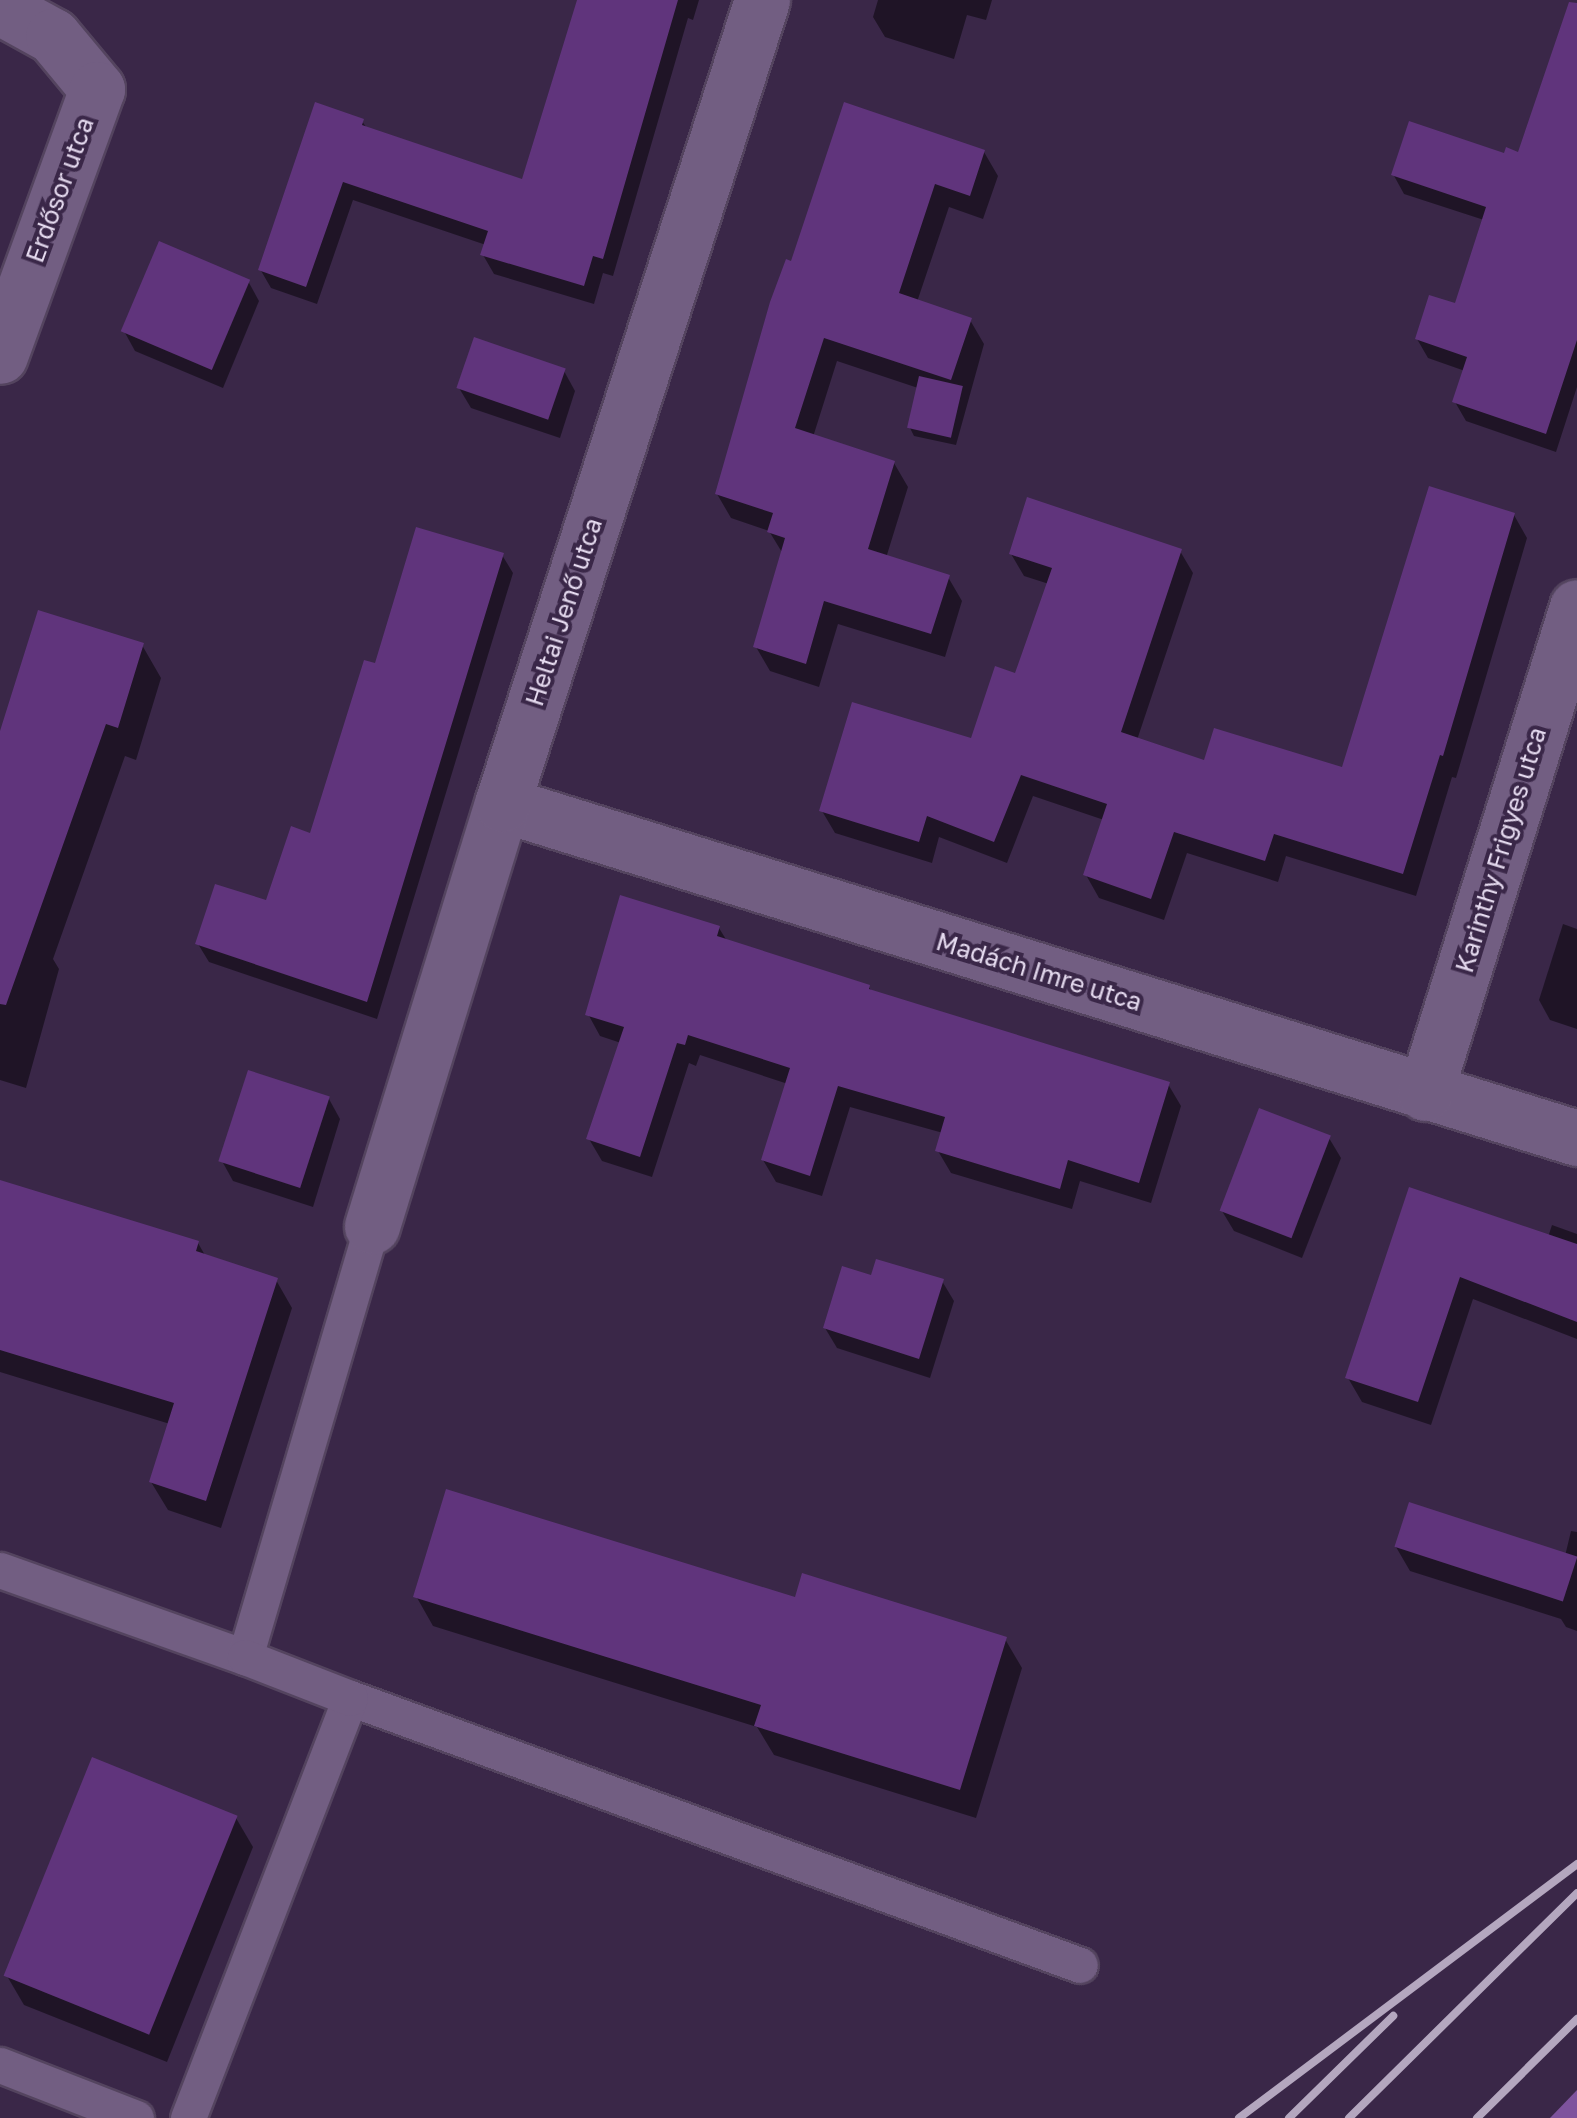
<!DOCTYPE html>
<html>
<head>
<meta charset="utf-8">
<style>
	body { margin:0 }
	#map { position:relative; width:1577px; height:2118px; overflow:hidden; background:#3a2748; font-family:"Golos Text",sans-serif }
	div>[style] { position:absolute }
	.forest>* { inset:0; background:#7e539d }
	.shadow>* { inset:0; background:#0007 }
	.building>* { inset:0; background:#60347c; transform-origin:0 0 }
	.roads { filter:drop-shadow(2px 0 #54445f) drop-shadow(-2px 0 #54445f) drop-shadow(0 2px #54445f) drop-shadow(0 -2px #54445f) }
	.lane>* { height:35px; margin:-17.5px; padding:0 17.5px; transform-origin:17.5px; border-radius:17.5px; background:#725e82 }
	.street>* { height:55px; margin:-27.5px; padding:0 27.5px; transform-origin:27.5px; border-radius:27.5px; background:#725e82 }
	.rail>* { height:8px; margin:-4px; padding:0 4px; transform-origin:4px; border-radius:4px; background:#b4a7bf }
	span { translate:-50% -50%; white-space:nowrap; text-align:center; line-height:1.15; -webkit-text-stroke:8px #3a2748; paint-order:stroke }
	.street-label { font-size:25px; color:#e5daef }
</style>
</head>
<body>
<div id="map">
	<div class="forest">
		<div style="clip-path:polygon(1577px 2090px,1577px 2118px,1550px 2118px)"></div>
	</div>
	<div class="shadow">
		<div style="clip-path:polygon(601px 0,699px 0,693px 20px,688px 18px,613px 276px,603px 273px,594px 304px,494px 274px,483px 255px,486px 245px,353px 200px,317px 304px,271px 288px,260px 269px,362px 121px,368px 130px,523px 183px)"></div>
		<div style="clip-path:polygon(878px 0,992px 0,986px 20px,967px 15px,954px 59px,885px 37px,873px 17px)"></div>
		<div style="clip-path:polygon(1577px 23px,1577px 387px,1556px 452px,1466px 421px,1455px 402px,1465px 371px,1428px 358px,1417px 339px,1456px 306px,1484px 220px,1404px 194px,1393px 174px,1520px 155px)"></div>
		<div style="clip-path:polygon(984px 152px,998px 176px,983px 219px,949px 207px,917px 302px,970px 320px,984px 344px,956px 445px,914px 436px,909px 426px,918px 388px,837px 361px,813px 437px,894px 463px,908px 487px,886px 558px,948px 577px,962px 601px,945px 657px,838px 624px,819px 687px,770px 671px,756px 647px,783px 554px,769px 531px,731px 518px,717px 494px,793px 264px)"></div>
		<div style="clip-path:polygon(248px 281px,259px 301px,223px 388px,135px 351px,124px 331px)"></div>
		<div style="clip-path:polygon(564px 371px,575px 391px,560px 438px,471px 408px,459px 388px)"></div>
		<div style="clip-path:polygon(1514px 515px,1527px 538px,1456px 778px,1452px 777px,1416px 896px,1286px 856px,1278px 882px,1187px 853px,1164px 920px,1099px 898px,1086px 875px,1104px 820px,1033px 796px,1007px 863px,939px 837px,932px 863px,835px 833px,822px 811px,972px 741px,1016px 676px,1049px 584px,1024px 576px,1011px 554px,1180px 551px,1193px 573px,1137px 740px,1206px 764px,1344px 770px)"></div>
		<div style="clip-path:polygon(502px 555px,513px 573px,377px 1019px,209px 962px,198px 944px,268px 903px,312px 836px,377px 666px)"></div>
		<div style="clip-path:polygon(142px 645px,161px 678px,136px 760px,125px 756px,53px 959px,59px 969px,26px 1088px,0 1080px,0 736px)"></div>
		<div style="clip-path:polygon(1563px 924px,1577px 929px,1577px 1029px,1550px 1020px,1539px 1000px)"></div>
		<div style="clip-path:polygon(719px 928px,727px 941px,869px 987px,872px 992px,1168px 1084px,1181px 1106px,1151px 1203px,1080px 1181px,1072px 1209px,951px 1173px,938px 1151px,943px 1133px,850px 1107px,822px 1196px,776px 1182px,763px 1160px,788px 1084px,700px 1055px,696px 1066px,689px 1063px,652px 1177px,602px 1161px,589px 1139px,621px 1043px,600px 1036px,588px 1014px)"></div>
		<div style="clip-path:polygon(329px 1099px,340px 1119px,313px 1207px,233px 1181px,222px 1161px)"></div>
		<div style="clip-path:polygon(1329px 1138px,1341px 1158px,1302px 1258px,1234px 1231px,1222px 1211px)"></div>
		<div style="clip-path:polygon(0 1183px,198px 1243px,206px 1257px,276px 1280px,292px 1308px,221px 1528px,168px 1510px,151px 1482px,170px 1424px,0 1372px)"></div>
		<div style="clip-path:polygon(1410px 1190px,1548px 1237px,1552px 1225px,1577px 1234px,1577px 1339px,1473px 1299px,1431px 1425px,1362px 1402px,1348px 1378px)"></div>
		<div style="clip-path:polygon(872px 1278px,942px 1281px,954px 1301px,930px 1378px,837px 1348px,825px 1328px)"></div>
		<div style="clip-path:polygon(1571px 1531px,1577px 1532px,1577px 1631px,1566px 1627px,1561px 1619px,1410px 1571px,1396px 1547px,1565px 1556px)"></div>
		<div style="clip-path:polygon(416px 1596px,797px 1601px,1005px 1639px,1022px 1668px,976px 1818px,774px 1755px,757px 1727px,433px 1626px)"></div>
		<div style="clip-path:polygon(236px 1818px,253px 1847px,167px 2062px,24px 2005px,7px 1976px)"></div>
	</div>
	<div class="building">
		<div style="clip-path:polygon(577px 0,678px 0,603px 259px,593px 256px,584px 286px,480px 255px,488px 231px,343px 182px,306px 287px,258px 270px,315px 102px,364px 119px,362px 125px,522px 179px)"></div>
		<div style="clip-path:polygon(1569px 2px,1577px 3px,1577px 340px,1546px 434px,1452px 402px,1467px 357px,1415px 339px,1429px 295px,1455px 303px,1486px 207px,1391px 175px,1409px 121px,1504px 153px,1506px 147px,1518px 152px)"></div>
		<div style="clip-path:polygon(844px 102px,985px 150px,970px 196px,935px 184px,899px 293px,972px 318px,951px 380px,824px 338px,795px 428px,895px 461px,868px 549px,950px 575px,931px 634px,824px 601px,806px 664px,753px 647px,785px 538px,767px 532px,773px 513px,715px 494px,770px 302px,786px 259px,791px 261px)"></div>
		<div style="left:159px;top:241px;width:99px;height:98px;rotate:23deg"></div>
		<div style="left:474px;top:337px;width:97px;height:54px;rotate:19deg"></div>
		<div style="left:919px;top:376px;width:45px;height:53px;rotate:13deg"></div>
		<div style="clip-path:polygon(1429px 486px,1515px 513px,1443px 756px,1440px 755px,1403px 874px,1274px 834px,1265px 861px,1174px 832px,1151px 899px,1083px 875px,1107px 804px,1021px 775px,994px 842px,927px 816px,919px 842px,819px 811px,852px 702px,971px 738px,995px 666px,1015px 673px,1052px 568px,1009px 554px,1027px 497px,1182px 549px,1121px 732px,1204px 760px,1214px 728px,1342px 767px)"></div>
		<div style="clip-path:polygon(416px 527px,504px 553px,367px 1002px,195px 944px,215px 884px,266px 900px,291px 826px,310px 833px,364px 660px,375px 663px)"></div>
		<div style="clip-path:polygon(38px 610px,144px 643px,118px 728px,106px 724px,6px 1005px,0 1004px,0 731px)"></div>
		<div style="clip-path:polygon(620px 895px,720px 926px,717px 936px,870px 985px,869px 989px,1170px 1082px,1139px 1183px,1068px 1160px,1060px 1189px,935px 1151px,945px 1117px,838px 1086px,810px 1176px,761px 1160px,790px 1068px,688px 1035px,685px 1045px,677px 1043px,640px 1157px,586px 1139px,624px 1027px,585px 1015px)"></div>
		<div style="left:248px;top:1070px;width:86px;height:96px;rotate:18deg"></div>
		<div style="left:1259px;top:1108px;width:77px;height:110px;rotate:21deg"></div>
		<div style="clip-path:polygon(0 1180px,199px 1241px,196px 1251px,278px 1278px,206px 1501px,149px 1482px,174px 1403px,0 1350px)"></div>
		<div style="clip-path:polygon(1409px 1187px,1577px 1244px,1577px 1322px,1460px 1277px,1418px 1402px,1345px 1378px)"></div>
		<div style="clip-path:polygon(876px 1259px,944px 1279px,919px 1359px,823px 1328px,842px 1266px,871px 1275px)"></div>
		<div style="clip-path:polygon(446px 1489px,795px 1597px,802px 1573px,1007px 1637px,960px 1790px,754px 1726px,761px 1705px,413px 1597px)"></div>
		<div style="left:1409px;top:1502px;width:177px;height:47px;rotate:18deg"></div>
		<div style="left:92px;top:1757px;width:157px;height:236px;rotate:22deg"></div>
	</div>
	<div class="roads">
		<div class="lane">
			<div style="left:0;top:1570px;width:260px;rotate:19.6deg"></div>
			<div style="left:245px;top:1657px;width:449px;rotate:-73.6deg"></div>
			<div style="left:350px;top:1698px;width:777px;rotate:20.09deg"></div>
			<div style="left:0;top:2065px;width:146px;rotate:21.3deg"></div>
			<div style="left:188px;top:2118px;width:450px;rotate:-68.9deg"></div>
			<div style="left:350px;top:1698px;width:113px;rotate:-158.7deg"></div>
		</div>
		<div class="street">
			<div style="left:0;top:7px;width:60px;rotate:28.7deg"></div>
			<div style="left:53px;top:36px;width:69px;rotate:50.3deg"></div>
			<div style="left:97px;top:89px;width:284px;rotate:110deg"></div>
			<div style="left:502px;top:804px;width:1126px;rotate:17.26deg"></div>
			<div style="left:1425px;top:1093px;width:509px;rotate:-72.63deg"></div>
			<div style="left:372px;top:1226px;width:442px;rotate:-72.9deg"></div>
			<div style="left:502px;top:804px;width:845px;rotate:-72.08deg"></div>
		</div>
	</div>
	<div class="rail">
		<div style="left:1239px;top:2118px;width:423px;rotate:-36.9deg"></div>
		<div style="left:1289px;top:2118px;width:146px;rotate:-44.4deg"></div>
		<div style="left:1349px;top:2118px;width:320px;rotate:-44.6deg"></div>
		<div style="left:1477px;top:2118px;width:141px;rotate:-44.7deg"></div>
	</div>
	<div class="street-label">
		<span style="left:60px;top:190px;rotate:-70deg">Erdősor utca</span>
		<span style="left:564px;top:612px;rotate:-72deg">Heltai Jenő utca</span>
		<span style="left:1501px;top:850px;rotate:-73deg">Karinthy Frigyes utca</span>
		<span style="left:1039px;top:972px;rotate:17deg">Madách Imre utca</span>
	</div>
</div>
</body>
</html>
